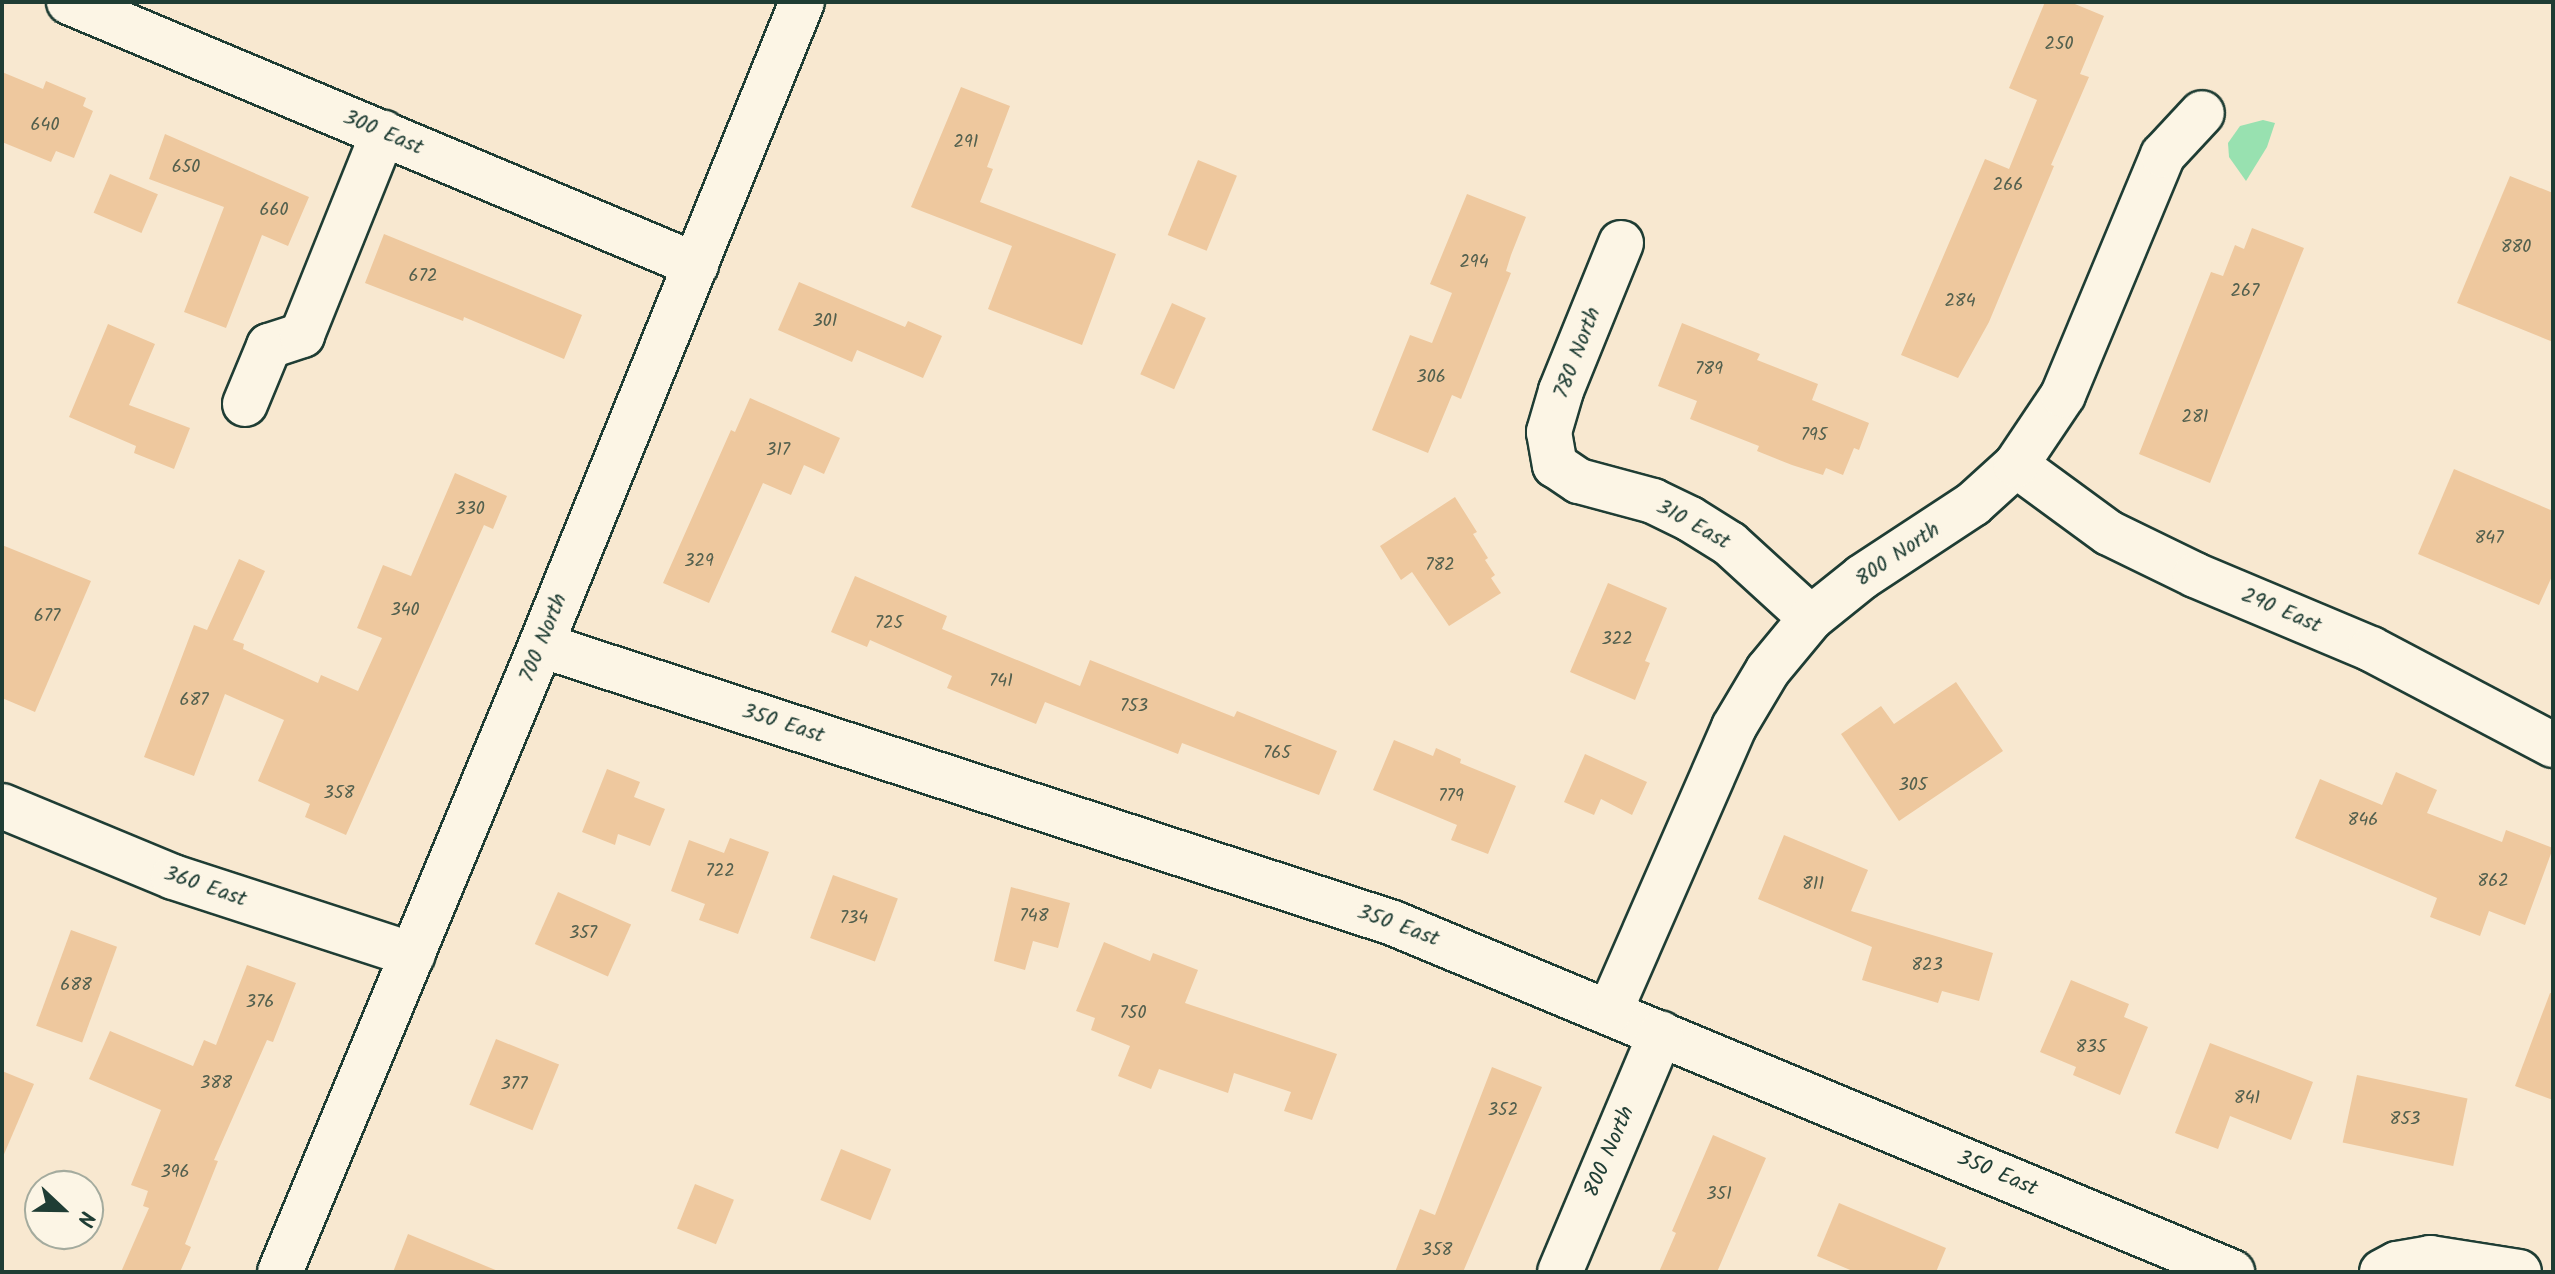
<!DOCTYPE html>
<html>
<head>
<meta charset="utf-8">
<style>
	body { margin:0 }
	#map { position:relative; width:2555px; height:1274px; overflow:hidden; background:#f8e8d0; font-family:Kalam,sans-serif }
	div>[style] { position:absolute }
	.green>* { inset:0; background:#98e1b0 }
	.building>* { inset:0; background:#eec89e; transform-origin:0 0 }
	.roads { filter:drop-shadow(2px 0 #1f3d34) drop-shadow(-2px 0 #1f3d34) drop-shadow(0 2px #1f3d34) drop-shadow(0 -2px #1f3d34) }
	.minor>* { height:44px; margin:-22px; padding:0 22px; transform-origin:22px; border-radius:22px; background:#fcf5e5 }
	span { translate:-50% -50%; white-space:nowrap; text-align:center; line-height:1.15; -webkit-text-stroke:6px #fcf5e5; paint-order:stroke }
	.number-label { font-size:18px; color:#53604e }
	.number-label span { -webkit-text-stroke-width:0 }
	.street-label { font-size:22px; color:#1f3d34 }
	.frame { position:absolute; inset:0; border:4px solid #1f3d34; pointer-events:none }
	.north { position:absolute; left:24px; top:1170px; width:80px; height:80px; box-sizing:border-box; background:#fcf5e5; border:2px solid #a4ab9e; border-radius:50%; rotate:112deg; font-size:22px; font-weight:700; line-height:32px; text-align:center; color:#1f3d34 }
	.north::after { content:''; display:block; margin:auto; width:28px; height:36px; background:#1f3d34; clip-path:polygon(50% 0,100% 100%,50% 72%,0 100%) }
</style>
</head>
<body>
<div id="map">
	<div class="green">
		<div style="clip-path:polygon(2263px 120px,2275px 123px,2267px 147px,2246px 181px,2229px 157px,2228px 143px,2240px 126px)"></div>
	</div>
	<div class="building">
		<div style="clip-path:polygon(2045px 2px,2070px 2px,2104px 16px,2080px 74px,2089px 77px,2051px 165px,2054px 166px,1989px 322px,1958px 378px,1901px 355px,1985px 159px,2009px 169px,2037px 100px,2009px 88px)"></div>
		<div style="clip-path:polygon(2px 72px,43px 89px,46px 81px,86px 98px,83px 106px,93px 111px,74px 158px,56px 151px,51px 162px,2px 142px)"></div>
		<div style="clip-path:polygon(961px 87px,1010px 106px,987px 167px,993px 169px,980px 202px,1116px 254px,1082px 345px,988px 309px,1012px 246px,911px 207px)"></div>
		<div style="clip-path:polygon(165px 134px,309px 197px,288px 246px,262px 235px,226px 328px,184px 312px,224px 207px,149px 179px)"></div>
		<div style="left:1198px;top:160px;width:42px;height:81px;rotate:22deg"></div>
		<div style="left:110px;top:174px;width:52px;height:42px;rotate:23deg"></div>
		<div style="clip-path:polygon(2510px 176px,2553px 193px,2553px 342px,2457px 303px)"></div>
		<div style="clip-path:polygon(1467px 194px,1526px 217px,1511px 255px,1506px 271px,1511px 273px,1461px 399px,1452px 395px,1428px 453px,1372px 430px,1410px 335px,1432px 343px,1452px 293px,1430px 284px)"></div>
		<div style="clip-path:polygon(2252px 228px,2304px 248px,2210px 483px,2139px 454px,2211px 272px,2223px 276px,2235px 245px,2244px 249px)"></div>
		<div style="clip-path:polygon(384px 234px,582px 315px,564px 359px,464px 317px,463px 321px,365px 283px)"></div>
		<div style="clip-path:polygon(799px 282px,905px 327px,908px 321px,942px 336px,923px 378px,857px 350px,852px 362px,778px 330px)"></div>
		<div style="left:1172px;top:303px;width:37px;height:78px;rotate:24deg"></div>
		<div style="clip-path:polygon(1682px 323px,1760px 354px,1757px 360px,1818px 384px,1812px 400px,1869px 423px,1859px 450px,1854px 448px,1843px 475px,1826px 468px,1823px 475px,1792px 465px,1757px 451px,1759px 446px,1690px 419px,1697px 401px,1658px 386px)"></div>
		<div style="clip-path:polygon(108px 324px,155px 344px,129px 405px,190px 428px,174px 469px,134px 453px,136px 446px,69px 417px)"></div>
		<div style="clip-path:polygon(750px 398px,840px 438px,824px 474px,804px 465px,791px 495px,763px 483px,709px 603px,663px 583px,731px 430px,735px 432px)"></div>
		<div style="clip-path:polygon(2454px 469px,2553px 511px,2553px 574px,2539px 605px,2418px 554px)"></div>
		<div style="clip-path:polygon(455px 473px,507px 496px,493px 529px,484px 525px,346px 835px,305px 817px,310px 804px,258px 781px,284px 720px,225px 694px,194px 776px,144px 757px,194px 625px,207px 630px,239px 559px,265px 571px,233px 640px,244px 644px,243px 649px,318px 683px,321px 675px,358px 691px,382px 638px,357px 628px,383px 565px,411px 576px)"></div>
		<div style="clip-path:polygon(1455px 497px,1477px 532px,1473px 534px,1488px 558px,1485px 560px,1495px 575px,1491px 578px,1501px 593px,1449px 626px,1412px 572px,1401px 580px,1380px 546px)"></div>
		<div style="clip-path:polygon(2px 545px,91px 581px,35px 712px,2px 698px)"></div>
		<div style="clip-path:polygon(855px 576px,947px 616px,942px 629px,1080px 686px,1090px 660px,1234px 717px,1237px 711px,1337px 751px,1319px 795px,1182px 743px,1178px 754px,1045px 702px,1036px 724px,947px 688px,952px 676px,870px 640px,867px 647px,831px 632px)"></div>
		<div style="clip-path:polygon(1608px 583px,1667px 608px,1645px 661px,1650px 663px,1635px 700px,1570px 672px)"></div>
		<div style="clip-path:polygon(1956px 682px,2003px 751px,1899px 821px,1841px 734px,1881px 706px,1894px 724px)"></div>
		<div style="clip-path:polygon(1394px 740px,1433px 756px,1436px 748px,1461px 759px,1460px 763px,1516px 786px,1488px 854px,1451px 840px,1457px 825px,1373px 790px)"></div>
		<div style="clip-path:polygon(1585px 754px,1647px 782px,1632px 815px,1601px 799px,1594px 815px,1564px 802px)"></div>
		<div style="clip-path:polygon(607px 769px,640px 782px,634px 797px,665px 809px,650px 846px,618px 834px,615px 845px,582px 832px)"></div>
		<div style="clip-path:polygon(2396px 772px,2437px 790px,2427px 813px,2502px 842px,2506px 830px,2553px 848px,2525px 925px,2489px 911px,2480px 936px,2430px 917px,2437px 898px,2295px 838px,2320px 779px,2382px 805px)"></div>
		<div style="clip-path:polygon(1784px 835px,1868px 870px,1851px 911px,1993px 953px,1979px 1001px,1942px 991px,1938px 1003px,1862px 980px,1872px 947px,1758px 899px)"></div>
		<div style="clip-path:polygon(730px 838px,769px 852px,738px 934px,699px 920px,705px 904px,671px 891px,689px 840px,724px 853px)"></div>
		<div style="left:833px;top:875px;width:69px;height:67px;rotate:20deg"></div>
		<div style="clip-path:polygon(1011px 887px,1070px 903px,1058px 948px,1033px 941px,1025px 970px,994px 961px)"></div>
		<div style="left:558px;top:892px;width:80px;height:57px;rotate:24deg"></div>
		<div style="left:71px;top:930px;width:49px;height:102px;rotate:20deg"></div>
		<div style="clip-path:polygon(1104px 942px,1150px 961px,1153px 953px,1198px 970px,1185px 1003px,1337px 1054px,1312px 1120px,1284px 1111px,1291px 1092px,1234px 1073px,1228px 1093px,1159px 1069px,1151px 1089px,1118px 1076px,1130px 1046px,1091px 1030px,1095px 1018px,1076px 1011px)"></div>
		<div style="clip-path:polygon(247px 965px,296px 983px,273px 1042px,267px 1040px,214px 1160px,218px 1161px,185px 1244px,191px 1247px,180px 1272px,121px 1272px,149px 1208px,143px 1206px,148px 1191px,131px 1185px,161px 1110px,89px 1079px,110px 1031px,193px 1066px,204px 1040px,216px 1045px)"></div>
		<div style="clip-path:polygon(2071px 980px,2129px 1004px,2124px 1017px,2148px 1027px,2120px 1095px,2073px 1075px,2076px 1067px,2040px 1052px)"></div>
		<div style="clip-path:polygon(2550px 993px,2553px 993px,2553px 1100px,2515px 1086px)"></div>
		<div style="left:496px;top:1039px;width:68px;height:71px;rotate:22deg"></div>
		<div style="clip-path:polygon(2210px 1043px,2313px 1082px,2291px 1140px,2230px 1116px,2218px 1149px,2175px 1133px)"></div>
		<div style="clip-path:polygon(1492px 1067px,1542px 1087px,1463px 1272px,1395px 1272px,1420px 1209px,1435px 1215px)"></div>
		<div style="clip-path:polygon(2px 1071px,34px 1084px,2px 1159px)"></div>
		<div style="left:2357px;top:1075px;width:113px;height:69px;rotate:12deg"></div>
		<div style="clip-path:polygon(1713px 1135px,1766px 1158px,1717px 1272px,1659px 1272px,1676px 1233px,1672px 1231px)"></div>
		<div style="left:841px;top:1149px;width:54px;height:55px;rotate:22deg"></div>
		<div style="left:695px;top:1184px;width:42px;height:48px;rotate:22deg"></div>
		<div style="clip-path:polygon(1839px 1203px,1946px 1248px,1936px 1272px,1855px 1272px,1817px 1256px)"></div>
		<div style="clip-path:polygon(408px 1234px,498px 1271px,498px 1272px,393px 1272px)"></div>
	</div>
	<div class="roads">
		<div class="minor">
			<div style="left:69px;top:2px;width:680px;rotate:22.76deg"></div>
			<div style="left:1621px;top:243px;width:160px;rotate:112.1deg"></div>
			<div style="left:1561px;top:391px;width:43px;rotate:106.3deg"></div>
			<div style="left:1549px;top:432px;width:34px;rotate:80deg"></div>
			<div style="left:1555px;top:465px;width:29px;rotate:34deg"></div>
			<div style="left:1579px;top:481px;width:77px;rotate:15.1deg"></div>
			<div style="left:1653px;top:501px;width:41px;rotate:25.9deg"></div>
			<div style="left:1690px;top:519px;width:47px;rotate:32deg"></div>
			<div style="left:1730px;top:544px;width:110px;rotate:42.4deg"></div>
			<div style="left:245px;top:404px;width:63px;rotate:-67.5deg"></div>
			<div style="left:269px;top:346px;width:35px;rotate:-18deg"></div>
			<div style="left:302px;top:335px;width:218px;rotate:-68.1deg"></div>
			<div style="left:2016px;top:465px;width:115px;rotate:36.2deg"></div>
			<div style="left:2109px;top:533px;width:96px;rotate:26deg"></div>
			<div style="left:2195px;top:575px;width:191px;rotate:22.8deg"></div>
			<div style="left:2371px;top:649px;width:206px;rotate:27.8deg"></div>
			<div style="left:541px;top:645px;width:896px;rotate:18.07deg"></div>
			<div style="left:1393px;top:923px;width:909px;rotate:22.59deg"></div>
			<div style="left:2px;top:806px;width:185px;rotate:22.5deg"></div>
			<div style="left:173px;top:877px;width:252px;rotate:18deg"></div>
			<div style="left:1610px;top:1011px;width:310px;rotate:-66.4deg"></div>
			<div style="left:1734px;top:727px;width:66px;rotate:-59.2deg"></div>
			<div style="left:1768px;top:670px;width:67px;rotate:-50.4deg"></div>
			<div style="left:1811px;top:618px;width:65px;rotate:-38.8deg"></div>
			<div style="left:1862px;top:577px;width:133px;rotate:-33.3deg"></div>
			<div style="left:1973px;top:504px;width:58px;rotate:-42.2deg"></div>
			<div style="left:2016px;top:465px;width:84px;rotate:-56.1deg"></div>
			<div style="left:2063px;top:395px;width:260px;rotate:-67.4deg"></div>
			<div style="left:2163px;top:155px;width:57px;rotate:-47.1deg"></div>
			<div style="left:280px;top:1272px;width:679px;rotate:-67.4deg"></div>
			<div style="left:541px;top:645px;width:694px;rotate:-67.91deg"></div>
			<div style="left:1560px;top:1272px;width:259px;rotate:-67.1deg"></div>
			<div style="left:2382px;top:1272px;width:17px;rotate:-28deg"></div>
			<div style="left:2397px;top:1264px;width:34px;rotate:-10deg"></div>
			<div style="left:2430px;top:1258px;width:90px;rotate:8.9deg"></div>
		</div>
	</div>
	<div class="number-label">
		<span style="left:2059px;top:45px">250</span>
		<span style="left:45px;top:126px">640</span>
		<span style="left:966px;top:143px">291</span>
		<span style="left:186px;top:168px">650</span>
		<span style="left:2008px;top:186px">266</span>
		<span style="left:274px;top:211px">660</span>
		<span style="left:2516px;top:248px">880</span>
		<span style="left:1474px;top:263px">294</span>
		<span style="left:423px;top:277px">672</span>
		<span style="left:2245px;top:292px">267</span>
		<span style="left:1960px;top:302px">284</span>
		<span style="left:825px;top:322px">301</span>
		<span style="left:1709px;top:370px">789</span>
		<span style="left:1431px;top:378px">306</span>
		<span style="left:2195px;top:418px">281</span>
		<span style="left:1814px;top:436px">795</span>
		<span style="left:778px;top:451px">317</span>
		<span style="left:470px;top:510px">330</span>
		<span style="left:2489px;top:539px">847</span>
		<span style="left:699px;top:562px">329</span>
		<span style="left:1440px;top:566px">782</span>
		<span style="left:405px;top:611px">340</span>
		<span style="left:47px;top:617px">677</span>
		<span style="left:889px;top:624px">725</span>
		<span style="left:1617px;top:640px">322</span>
		<span style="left:1001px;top:682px">741</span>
		<span style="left:194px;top:701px">687</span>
		<span style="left:1134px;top:707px">753</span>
		<span style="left:1277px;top:754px">765</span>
		<span style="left:1913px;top:786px">305</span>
		<span style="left:339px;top:794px">358</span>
		<span style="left:1451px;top:797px">779</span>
		<span style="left:2363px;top:821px">846</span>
		<span style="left:720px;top:872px">722</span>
		<span style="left:2493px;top:882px">862</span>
		<span style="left:1813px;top:885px">811</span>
		<span style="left:1034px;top:917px">748</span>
		<span style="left:854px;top:919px">734</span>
		<span style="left:583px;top:934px">357</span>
		<span style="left:1927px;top:966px">823</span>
		<span style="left:76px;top:986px">688</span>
		<span style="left:260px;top:1003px">376</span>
		<span style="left:1133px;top:1014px">750</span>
		<span style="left:2091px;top:1048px">835</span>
		<span style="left:216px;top:1084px">388</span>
		<span style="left:514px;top:1085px">377</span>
		<span style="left:2247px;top:1099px">841</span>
		<span style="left:1503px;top:1111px">352</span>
		<span style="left:2405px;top:1120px">853</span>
		<span style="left:175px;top:1173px">396</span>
		<span style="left:1719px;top:1195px">351</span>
		<span style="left:1437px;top:1251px">358</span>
	</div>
	<div class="street-label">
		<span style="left:383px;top:133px;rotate:23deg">300 East</span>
		<span style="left:1578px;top:353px;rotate:-69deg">780 North</span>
		<span style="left:1693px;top:525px;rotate:29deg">310 East</span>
		<span style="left:1898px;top:555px;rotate:-34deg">800 North</span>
		<span style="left:2281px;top:611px;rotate:23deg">290 East</span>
		<span style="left:544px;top:638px;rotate:-68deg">700 North</span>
		<span style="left:783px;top:724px;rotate:18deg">350 East</span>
		<span style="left:205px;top:887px;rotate:19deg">360 East</span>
		<span style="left:1398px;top:926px;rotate:20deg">350 East</span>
		<span style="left:1610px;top:1152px;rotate:-67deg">800 North</span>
		<span style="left:1997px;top:1174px;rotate:23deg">350 East</span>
	</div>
	<div class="frame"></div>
	<div class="north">N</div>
</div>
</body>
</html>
